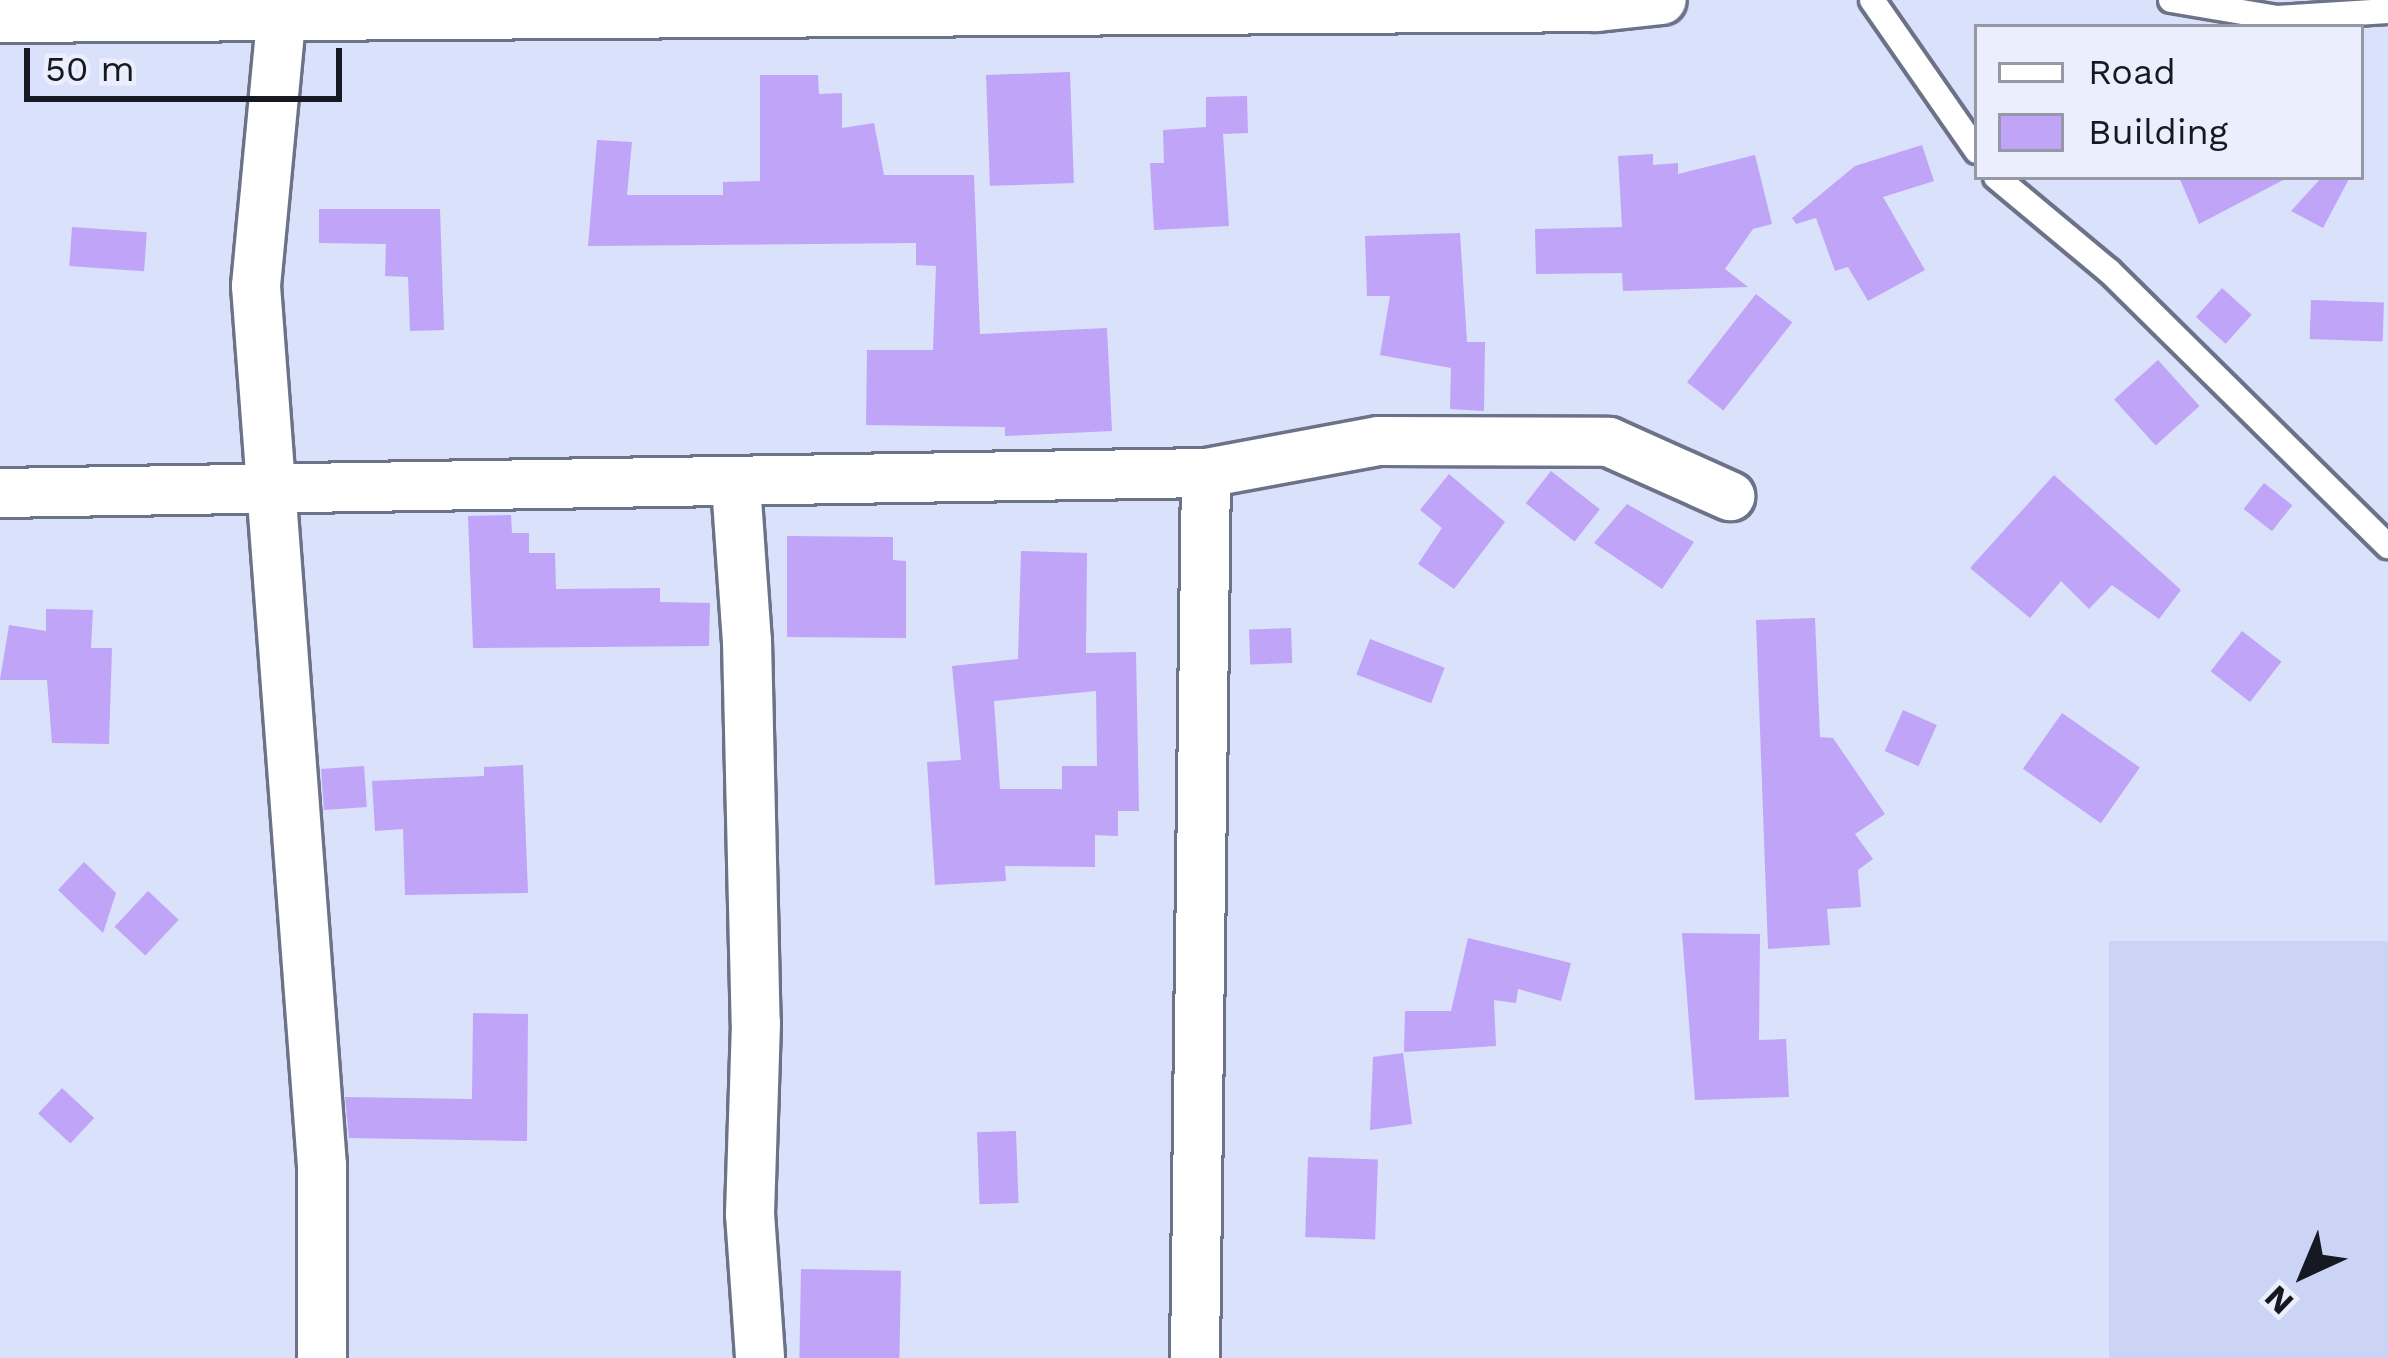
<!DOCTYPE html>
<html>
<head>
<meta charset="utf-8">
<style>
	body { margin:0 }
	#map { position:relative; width:2388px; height:1358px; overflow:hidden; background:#dae1fa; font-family:"Work Sans",sans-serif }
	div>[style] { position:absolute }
	.built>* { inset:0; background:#cbd4f4; transform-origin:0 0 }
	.building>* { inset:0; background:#bfa4f8; transform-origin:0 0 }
	.roads { filter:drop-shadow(3px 0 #6c7288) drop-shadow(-3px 0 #6c7288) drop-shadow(0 3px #6c7288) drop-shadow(0 -3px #6c7288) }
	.lane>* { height:24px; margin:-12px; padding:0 12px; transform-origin:12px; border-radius:12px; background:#fff }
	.street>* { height:48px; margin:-24px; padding:0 24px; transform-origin:24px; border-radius:24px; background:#fff }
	span { translate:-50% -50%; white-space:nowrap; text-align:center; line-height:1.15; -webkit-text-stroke:9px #eaeefd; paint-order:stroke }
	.legend { position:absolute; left:1974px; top:24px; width:390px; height:156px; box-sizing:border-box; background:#eaeefd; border:3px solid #9699a5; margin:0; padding:15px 21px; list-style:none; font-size:36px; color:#171922 }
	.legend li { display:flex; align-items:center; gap:24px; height:60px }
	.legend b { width:60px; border:3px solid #9699a5 }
	.north { position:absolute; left:2244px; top:1214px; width:120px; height:120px; -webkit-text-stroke:9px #eaeefd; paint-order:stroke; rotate:224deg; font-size:33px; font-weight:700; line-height:48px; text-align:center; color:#171922 }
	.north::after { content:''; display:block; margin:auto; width:42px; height:54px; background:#171922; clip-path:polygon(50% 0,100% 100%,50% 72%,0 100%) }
	.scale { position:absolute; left:24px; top:48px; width:318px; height:54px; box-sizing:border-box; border:6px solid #171922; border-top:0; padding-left:15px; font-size:36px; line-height:42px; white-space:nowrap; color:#171922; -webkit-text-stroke:9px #eaeefd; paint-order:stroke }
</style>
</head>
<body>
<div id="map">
	<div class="built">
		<div style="left:2388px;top:941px;width:417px;height:279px;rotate:90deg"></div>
	</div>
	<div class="building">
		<div style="left:1070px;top:72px;width:111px;height:84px;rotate:88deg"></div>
		<div style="clip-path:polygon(760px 75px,818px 75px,819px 94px,842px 93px,842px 128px,874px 123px,884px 175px,974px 175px,980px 334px,1107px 328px,1112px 431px,1005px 436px,1005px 427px,866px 425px,867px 350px,933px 350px,936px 266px,916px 265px,916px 243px,588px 246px,597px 140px,632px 142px,627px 195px,723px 195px,723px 182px,760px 181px)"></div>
		<div style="clip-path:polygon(1247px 96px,1248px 133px,1223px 134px,1229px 226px,1154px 230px,1150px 163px,1164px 163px,1163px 130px,1206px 127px,1206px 97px)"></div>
		<div style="clip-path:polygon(1922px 145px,1934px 181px,1883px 197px,1925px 270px,1868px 301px,1848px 267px,1835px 271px,1816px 218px,1796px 224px,1792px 218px,1855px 166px)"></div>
		<div style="clip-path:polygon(1653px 154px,1653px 165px,1678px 163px,1678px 174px,1755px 155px,1772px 224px,1753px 229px,1725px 269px,1748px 287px,1623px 291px,1622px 273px,1536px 274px,1535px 229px,1622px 227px,1618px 156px)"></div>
		<div style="clip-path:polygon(2179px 177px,2289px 177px,2199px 224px)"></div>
		<div style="clip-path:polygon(2322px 177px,2350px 177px,2323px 228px,2291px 211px)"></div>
		<div style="clip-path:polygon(319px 209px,440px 209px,444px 330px,410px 331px,408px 277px,385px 276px,386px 244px,319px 243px)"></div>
		<div style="left:72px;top:227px;width:75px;height:39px;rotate:4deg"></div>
		<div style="clip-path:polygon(1460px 233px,1467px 342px,1485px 342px,1484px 411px,1450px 409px,1451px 368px,1380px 355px,1390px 296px,1367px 296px,1365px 236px)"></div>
		<div style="left:2222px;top:288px;width:40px;height:39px;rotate:42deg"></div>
		<div style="left:1756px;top:294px;width:46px;height:112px;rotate:38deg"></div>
		<div style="left:2311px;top:300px;width:73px;height:39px;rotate:2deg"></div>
		<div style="left:2158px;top:360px;width:62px;height:59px;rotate:48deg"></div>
		<div style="left:1551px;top:471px;width:62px;height:41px;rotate:38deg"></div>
		<div style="clip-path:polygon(1449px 474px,1505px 522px,1454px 589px,1418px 564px,1442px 528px,1420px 510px)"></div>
		<div style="clip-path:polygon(2054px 475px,2181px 590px,2159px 619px,2112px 585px,2089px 609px,2061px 581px,2030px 618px,1970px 568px)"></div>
		<div style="left:2264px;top:483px;width:36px;height:33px;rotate:38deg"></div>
		<div style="clip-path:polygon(1627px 504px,1694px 542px,1662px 589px,1594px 543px)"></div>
		<div style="clip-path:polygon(511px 515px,512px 533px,529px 533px,529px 553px,555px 553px,556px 589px,660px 588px,660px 602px,710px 603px,709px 646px,473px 648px,468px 516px)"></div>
		<div style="clip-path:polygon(787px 536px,893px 537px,893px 560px,906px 561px,906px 638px,787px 637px)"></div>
		<div style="clip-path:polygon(evenodd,1021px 551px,1087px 553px,1086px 653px,1136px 652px,1139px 811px,1118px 811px,1118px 836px,1095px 835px,1095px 867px,1005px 866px,1006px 881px,935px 885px,927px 762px,961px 760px,952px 666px,1018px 659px,1021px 551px,1096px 691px,1097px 766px,1062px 766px,1062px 789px,1000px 789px,994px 701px,1096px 691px)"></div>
		<div style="clip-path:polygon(46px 609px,93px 610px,91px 648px,112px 648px,109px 744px,52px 743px,47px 680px,0 680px,9px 625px,46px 631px)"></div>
		<div style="clip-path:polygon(1815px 618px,1820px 737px,1833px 738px,1885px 814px,1855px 834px,1873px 859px,1858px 870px,1861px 907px,1827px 909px,1830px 945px,1768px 949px,1756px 620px)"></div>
		<div style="left:1291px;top:628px;width:35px;height:42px;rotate:88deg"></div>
		<div style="left:2242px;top:631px;width:50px;height:51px;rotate:38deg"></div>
		<div style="left:1370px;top:639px;width:80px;height:38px;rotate:21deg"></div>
		<div style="left:1903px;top:710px;width:37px;height:45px;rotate:24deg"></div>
		<div style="left:2062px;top:713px;width:95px;height:68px;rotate:35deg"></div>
		<div style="clip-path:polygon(523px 765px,528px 893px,405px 895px,403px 829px,375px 831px,372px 781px,484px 776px,484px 767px)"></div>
		<div style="left:364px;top:766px;width:41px;height:43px;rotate:86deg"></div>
		<div style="clip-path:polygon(84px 862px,116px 893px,103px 933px,58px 890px)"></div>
		<div style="left:148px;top:891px;width:42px;height:49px;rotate:43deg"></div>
		<div style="clip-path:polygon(1682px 933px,1760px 934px,1759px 1040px,1786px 1039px,1789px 1097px,1695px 1100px)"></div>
		<div style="clip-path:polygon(1468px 938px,1571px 963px,1561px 1001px,1518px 989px,1516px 1003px,1494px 1000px,1496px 1046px,1404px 1052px,1405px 1011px,1451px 1011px)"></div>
		<div style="clip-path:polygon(473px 1013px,528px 1014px,527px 1141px,349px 1138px,345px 1097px,472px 1099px)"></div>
		<div style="clip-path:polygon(1403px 1053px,1412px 1124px,1370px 1130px,1373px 1057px)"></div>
		<div style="left:62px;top:1088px;width:44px;height:35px;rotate:43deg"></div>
		<div style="left:1016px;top:1131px;width:72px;height:39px;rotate:88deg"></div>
		<div style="left:1308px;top:1157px;width:70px;height:80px;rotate:2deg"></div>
		<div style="left:801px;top:1269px;width:100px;height:89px;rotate:1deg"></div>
	</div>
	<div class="roads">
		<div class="lane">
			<div style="left:1872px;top:0;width:184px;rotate:55.2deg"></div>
			<div style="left:2171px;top:0;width:108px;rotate:9.6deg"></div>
			<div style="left:2277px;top:18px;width:111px;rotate:-3.6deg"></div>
			<div style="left:1996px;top:177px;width:147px;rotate:39.8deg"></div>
			<div style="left:2109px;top:271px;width:392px;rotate:44.6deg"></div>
		</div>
		<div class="street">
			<div style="left:283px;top:0;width:287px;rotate:95.4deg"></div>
			<div style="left:256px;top:286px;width:881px;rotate:85.71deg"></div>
			<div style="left:322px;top:1165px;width:193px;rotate:90deg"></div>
			<div style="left:0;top:18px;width:1596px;rotate:-0.39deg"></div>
			<div style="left:1596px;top:7px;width:66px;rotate:-6.1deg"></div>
			<div style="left:736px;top:485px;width:156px;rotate:86deg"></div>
			<div style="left:747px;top:641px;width:382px;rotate:88.7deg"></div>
			<div style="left:756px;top:1023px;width:191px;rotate:91.8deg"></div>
			<div style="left:750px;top:1214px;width:144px;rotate:86deg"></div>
			<div style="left:0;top:493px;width:1206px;rotate:-0.95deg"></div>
			<div style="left:1206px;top:473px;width:176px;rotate:-10.5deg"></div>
			<div style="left:1379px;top:441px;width:230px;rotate:0.2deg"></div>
			<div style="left:1609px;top:442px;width:133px;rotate:24.1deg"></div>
			<div style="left:1195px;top:1358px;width:885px;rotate:-89.29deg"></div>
		</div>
	</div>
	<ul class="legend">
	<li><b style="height:15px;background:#fff"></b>Road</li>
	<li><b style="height:33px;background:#bfa4f8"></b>Building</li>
	</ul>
	<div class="north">N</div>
	<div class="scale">50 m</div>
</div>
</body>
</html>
